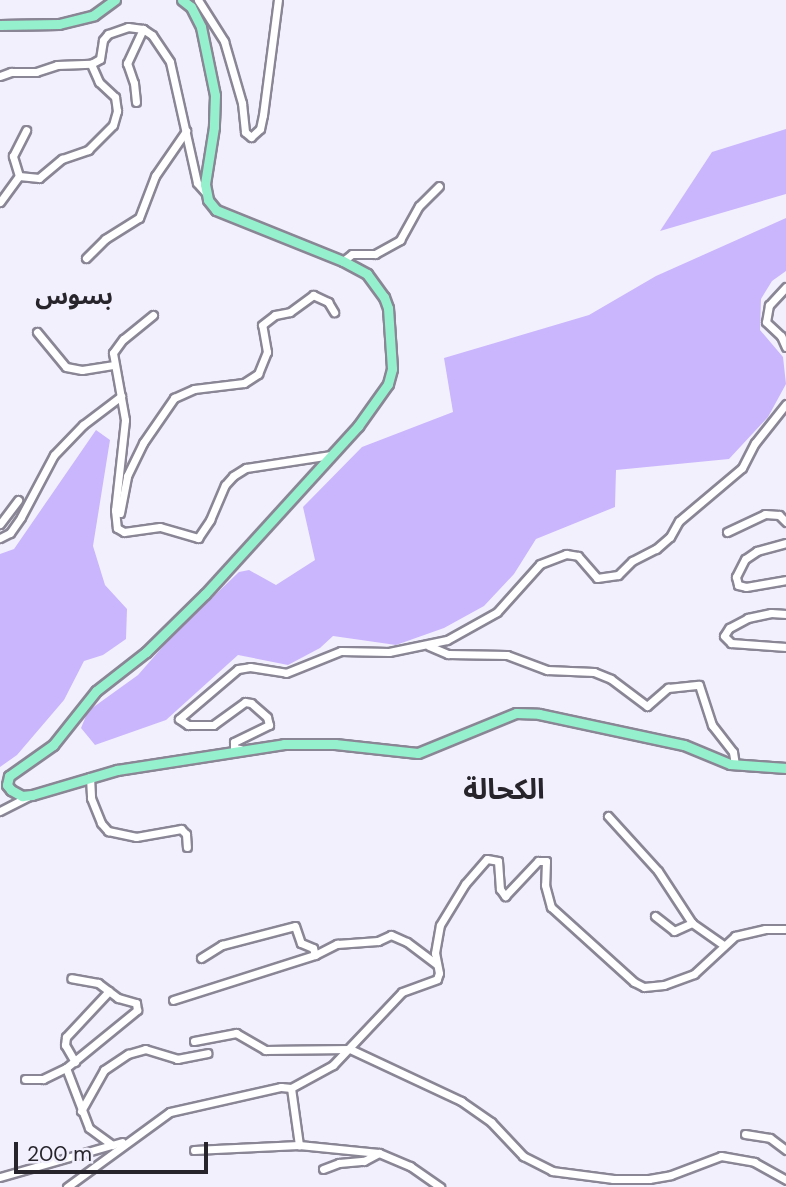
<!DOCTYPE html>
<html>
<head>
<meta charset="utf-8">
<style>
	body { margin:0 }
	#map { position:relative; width:786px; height:1187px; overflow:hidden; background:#f3f0fd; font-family:"DM Sans","Noto Sans Arabic",sans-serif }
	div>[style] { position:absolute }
	.green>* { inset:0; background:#cab6fc }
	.roads { filter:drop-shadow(2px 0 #8a8695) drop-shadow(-2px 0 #8a8695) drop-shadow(0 2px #8a8695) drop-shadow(0 -2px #8a8695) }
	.minor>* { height:7px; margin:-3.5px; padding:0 3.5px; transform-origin:3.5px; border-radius:3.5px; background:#fff }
	.major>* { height:9px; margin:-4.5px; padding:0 4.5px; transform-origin:4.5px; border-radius:4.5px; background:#95f1cd }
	span { translate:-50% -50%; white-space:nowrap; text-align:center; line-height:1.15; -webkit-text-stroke:7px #f3f0fd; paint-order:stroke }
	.quarter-label { font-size:24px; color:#27252b; font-weight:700 }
	.district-label { font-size:28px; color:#27252b; font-weight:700 }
	.scale { position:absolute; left:14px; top:1142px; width:194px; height:32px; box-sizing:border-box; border:4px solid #27252b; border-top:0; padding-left:9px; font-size:21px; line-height:24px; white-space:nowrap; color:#27252b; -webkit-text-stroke:5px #f3f0fd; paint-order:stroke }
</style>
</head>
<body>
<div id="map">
	<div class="green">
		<div style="clip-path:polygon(786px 129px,786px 194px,660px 231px,712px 152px)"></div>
		<div style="clip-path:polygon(786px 218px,786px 271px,772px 281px,761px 299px,760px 330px,783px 357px,786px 384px,768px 417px,729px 459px,616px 470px,615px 507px,536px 539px,514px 574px,484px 606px,444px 628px,396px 645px,333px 636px,320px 648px,288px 665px,238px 655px,166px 720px,95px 745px,81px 728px,88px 711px,138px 675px,173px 635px,239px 572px,249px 570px,276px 585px,315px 560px,303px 507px,362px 447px,453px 412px,444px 358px,589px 315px,656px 276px)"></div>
		<div style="clip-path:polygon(96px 430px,110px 440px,93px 546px,105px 585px,127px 609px,126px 639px,103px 655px,84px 661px,64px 700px,17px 755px,0 767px,0 554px,14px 549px)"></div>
	</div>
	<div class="roads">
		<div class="minor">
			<div style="left:198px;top:0;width:49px;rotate:57.6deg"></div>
			<div style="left:224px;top:41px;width:65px;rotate:73.8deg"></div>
			<div style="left:242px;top:103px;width:29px;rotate:84deg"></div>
			<div style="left:245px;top:132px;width:8px;rotate:40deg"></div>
			<div style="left:251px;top:137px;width:12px;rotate:-42deg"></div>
			<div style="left:260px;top:129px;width:14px;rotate:-78deg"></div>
			<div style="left:263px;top:115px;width:116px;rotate:-82.6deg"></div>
			<div style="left:143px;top:29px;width:11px;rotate:34deg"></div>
			<div style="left:152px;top:35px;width:32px;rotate:56deg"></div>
			<div style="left:170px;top:62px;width:124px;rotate:77.4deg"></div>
			<div style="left:197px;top:183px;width:13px;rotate:48deg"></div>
			<div style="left:0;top:76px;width:12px;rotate:-20deg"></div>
			<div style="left:11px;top:72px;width:25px"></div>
			<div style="left:36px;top:72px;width:22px;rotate:-18deg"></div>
			<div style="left:57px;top:65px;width:34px;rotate:-2deg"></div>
			<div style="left:91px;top:64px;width:10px;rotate:-29deg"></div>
			<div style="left:100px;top:59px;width:19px;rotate:-81deg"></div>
			<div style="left:103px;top:40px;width:8px;rotate:-50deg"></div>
			<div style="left:108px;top:34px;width:21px;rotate:-19deg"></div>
			<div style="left:128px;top:27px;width:15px;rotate:8deg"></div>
			<div style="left:143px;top:29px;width:38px;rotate:115deg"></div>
			<div style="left:127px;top:63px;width:21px;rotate:71deg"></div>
			<div style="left:134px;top:83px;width:19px;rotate:84deg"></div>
			<div style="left:19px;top:176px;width:21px;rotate:-107deg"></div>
			<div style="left:13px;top:156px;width:29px;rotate:-63deg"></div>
			<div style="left:0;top:202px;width:32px;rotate:-54deg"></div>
			<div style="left:19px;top:176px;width:20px;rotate:6deg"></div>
			<div style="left:39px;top:178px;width:30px;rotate:-40deg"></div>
			<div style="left:62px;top:159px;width:28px;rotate:-19deg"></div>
			<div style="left:88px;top:150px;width:35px;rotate:-45deg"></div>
			<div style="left:113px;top:125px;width:15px;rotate:-74deg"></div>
			<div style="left:117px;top:111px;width:14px;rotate:-98deg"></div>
			<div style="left:115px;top:97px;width:22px;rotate:-137deg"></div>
			<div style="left:99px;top:82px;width:20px;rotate:-114deg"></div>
			<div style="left:86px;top:258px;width:27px;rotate:-45deg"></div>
			<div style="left:105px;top:239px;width:40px;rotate:-32deg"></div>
			<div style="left:139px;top:218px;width:45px;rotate:-69.1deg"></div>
			<div style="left:155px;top:176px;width:55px;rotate:-55.4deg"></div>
			<div style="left:343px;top:261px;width:11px;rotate:-38deg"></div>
			<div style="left:352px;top:254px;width:23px"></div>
			<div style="left:375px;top:254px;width:29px;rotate:-29deg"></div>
			<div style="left:400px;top:240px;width:39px;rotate:-61deg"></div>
			<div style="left:419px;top:206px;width:28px;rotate:-45deg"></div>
			<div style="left:786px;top:287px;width:25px;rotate:133deg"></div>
			<div style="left:769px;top:305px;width:17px;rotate:100deg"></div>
			<div style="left:766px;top:322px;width:21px;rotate:43deg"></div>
			<div style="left:781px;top:336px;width:12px;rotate:66deg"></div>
			<div style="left:153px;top:315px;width:38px;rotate:141deg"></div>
			<div style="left:123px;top:339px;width:17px;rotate:126deg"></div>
			<div style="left:113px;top:353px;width:68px;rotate:79.8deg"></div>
			<div style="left:125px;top:420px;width:91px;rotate:96.3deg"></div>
			<div style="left:115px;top:510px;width:18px;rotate:84deg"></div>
			<div style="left:117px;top:528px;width:8px;rotate:30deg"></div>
			<div style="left:124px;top:532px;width:36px;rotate:-8deg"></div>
			<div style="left:160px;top:527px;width:40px;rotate:16deg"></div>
			<div style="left:198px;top:538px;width:22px;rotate:-56deg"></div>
			<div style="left:210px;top:520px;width:38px;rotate:-67deg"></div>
			<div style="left:225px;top:485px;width:12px;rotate:-48deg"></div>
			<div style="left:233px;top:476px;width:15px;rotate:-32deg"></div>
			<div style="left:246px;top:468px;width:86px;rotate:-8.7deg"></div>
			<div style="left:37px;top:332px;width:45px;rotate:50.4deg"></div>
			<div style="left:66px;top:367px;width:16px;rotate:11deg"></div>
			<div style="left:82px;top:370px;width:31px;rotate:-9deg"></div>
			<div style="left:120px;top:513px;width:38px;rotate:-79deg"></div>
			<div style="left:127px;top:476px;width:37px;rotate:-64deg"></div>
			<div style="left:143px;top:443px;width:55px;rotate:-55.4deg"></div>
			<div style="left:174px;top:398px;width:22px;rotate:-24deg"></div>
			<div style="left:194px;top:389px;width:50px;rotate:-6.8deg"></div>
			<div style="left:244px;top:383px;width:17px;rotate:-33deg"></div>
			<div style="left:258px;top:374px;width:24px;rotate:-68deg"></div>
			<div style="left:267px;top:352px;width:27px;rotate:-100deg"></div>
			<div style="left:262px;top:325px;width:16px;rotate:-38deg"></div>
			<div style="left:275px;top:315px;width:15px;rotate:-11deg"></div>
			<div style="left:290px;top:312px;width:29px;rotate:-36deg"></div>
			<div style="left:313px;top:295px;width:17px;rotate:25deg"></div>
			<div style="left:328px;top:302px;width:12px;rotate:59deg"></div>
			<div style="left:0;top:524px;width:30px;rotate:-53deg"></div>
			<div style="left:727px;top:532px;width:42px;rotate:-25.3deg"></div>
			<div style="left:765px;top:514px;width:14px;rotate:4deg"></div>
			<div style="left:779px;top:515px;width:10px;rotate:45deg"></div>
			<div style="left:0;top:538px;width:11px;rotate:-27deg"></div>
			<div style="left:10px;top:533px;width:19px;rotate:-55deg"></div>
			<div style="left:21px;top:517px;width:70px;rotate:-62deg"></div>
			<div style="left:54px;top:455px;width:42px;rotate:-46deg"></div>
			<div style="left:83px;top:425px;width:48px;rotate:-37.3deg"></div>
			<div style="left:786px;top:543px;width:30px;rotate:165deg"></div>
			<div style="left:757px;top:551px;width:14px;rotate:146deg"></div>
			<div style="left:745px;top:559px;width:20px;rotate:117deg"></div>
			<div style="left:736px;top:577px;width:8px;rotate:76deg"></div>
			<div style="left:738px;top:585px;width:8px;rotate:14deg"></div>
			<div style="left:746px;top:587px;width:41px;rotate:-9.9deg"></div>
			<div style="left:786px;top:614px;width:15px;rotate:-176deg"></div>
			<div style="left:771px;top:613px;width:24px;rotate:168deg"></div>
			<div style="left:748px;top:618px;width:21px;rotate:152deg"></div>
			<div style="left:729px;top:628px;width:9px;rotate:122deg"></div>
			<div style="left:724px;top:636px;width:10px;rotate:45deg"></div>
			<div style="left:731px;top:643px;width:55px;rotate:4.2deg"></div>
			<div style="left:429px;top:646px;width:21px;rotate:23deg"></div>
			<div style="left:448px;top:654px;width:59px;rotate:1deg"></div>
			<div style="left:507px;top:655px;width:43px;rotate:20.6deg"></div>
			<div style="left:547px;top:670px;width:47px;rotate:2.4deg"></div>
			<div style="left:594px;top:672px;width:18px;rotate:22deg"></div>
			<div style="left:611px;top:679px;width:45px;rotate:36.9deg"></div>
			<div style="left:647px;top:706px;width:28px;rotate:-41deg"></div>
			<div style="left:668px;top:688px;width:31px;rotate:-6deg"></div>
			<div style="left:699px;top:685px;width:42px;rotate:72deg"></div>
			<div style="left:712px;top:725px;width:34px;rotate:52deg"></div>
			<div style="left:733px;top:752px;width:13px;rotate:81deg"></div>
			<div style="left:240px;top:749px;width:6px;rotate:-171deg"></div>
			<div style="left:234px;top:748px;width:6px;rotate:-90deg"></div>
			<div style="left:234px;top:742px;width:39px;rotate:-26deg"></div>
			<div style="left:269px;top:725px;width:8px;rotate:-104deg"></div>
			<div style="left:267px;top:717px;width:21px;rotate:-139deg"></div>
			<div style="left:251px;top:703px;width:6px;rotate:-171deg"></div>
			<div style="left:245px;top:702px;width:39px;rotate:144deg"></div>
			<div style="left:213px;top:725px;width:25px;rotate:180deg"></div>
			<div style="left:188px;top:725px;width:11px;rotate:-146deg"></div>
			<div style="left:179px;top:719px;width:77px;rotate:-40.3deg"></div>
			<div style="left:238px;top:669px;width:12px;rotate:-9deg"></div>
			<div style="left:250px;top:667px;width:36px;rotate:9deg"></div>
			<div style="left:286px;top:673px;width:59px;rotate:-21.8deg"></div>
			<div style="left:341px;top:651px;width:48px;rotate:1.2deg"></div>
			<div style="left:389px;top:652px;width:59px;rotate:-11.7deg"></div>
			<div style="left:447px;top:640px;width:57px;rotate:-29.2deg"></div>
			<div style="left:497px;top:612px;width:64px;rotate:-48.1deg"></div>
			<div style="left:540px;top:564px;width:28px;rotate:-21deg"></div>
			<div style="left:566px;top:554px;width:12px;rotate:9deg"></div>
			<div style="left:578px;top:556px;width:29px;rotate:49deg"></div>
			<div style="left:597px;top:578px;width:21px;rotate:-8deg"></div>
			<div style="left:618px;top:575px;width:20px;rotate:-45deg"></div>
			<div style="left:632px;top:561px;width:27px;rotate:-27deg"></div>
			<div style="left:656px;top:549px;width:18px;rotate:-41deg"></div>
			<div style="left:670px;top:537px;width:18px;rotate:-61deg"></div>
			<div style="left:679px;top:521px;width:82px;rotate:-40.1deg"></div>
			<div style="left:742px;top:468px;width:28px;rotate:-63deg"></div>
			<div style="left:755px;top:443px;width:50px;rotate:-51.5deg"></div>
			<div style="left:90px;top:777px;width:21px;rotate:87deg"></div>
			<div style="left:91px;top:798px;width:27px;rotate:68deg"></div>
			<div style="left:101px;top:823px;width:11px;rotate:49deg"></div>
			<div style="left:108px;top:831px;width:29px;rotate:12deg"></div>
			<div style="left:136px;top:837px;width:46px;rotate:-10.1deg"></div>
			<div style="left:181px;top:829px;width:7px;rotate:45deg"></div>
			<div style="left:186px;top:834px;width:13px;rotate:86deg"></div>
			<div style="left:0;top:811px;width:31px;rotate:-27deg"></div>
			<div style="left:608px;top:816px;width:74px;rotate:47.7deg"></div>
			<div style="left:658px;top:871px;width:62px;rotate:56.8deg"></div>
			<div style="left:692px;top:923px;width:39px;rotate:35deg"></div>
			<div style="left:655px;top:916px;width:24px;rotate:38deg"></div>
			<div style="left:674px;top:931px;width:20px;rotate:-24deg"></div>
			<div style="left:201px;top:958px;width:25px;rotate:-32deg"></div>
			<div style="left:222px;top:945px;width:75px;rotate:-14.6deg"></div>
			<div style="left:295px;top:926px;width:18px;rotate:71deg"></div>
			<div style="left:301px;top:943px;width:13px;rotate:23deg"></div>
			<div style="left:313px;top:948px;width:7px;rotate:74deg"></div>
			<div style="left:173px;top:1000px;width:149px;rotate:-17.6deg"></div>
			<div style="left:315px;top:955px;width:25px;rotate:-27deg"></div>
			<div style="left:337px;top:944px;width:41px;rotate:-4.2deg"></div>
			<div style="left:378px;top:941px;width:14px;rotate:-25deg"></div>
			<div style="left:391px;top:935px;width:17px;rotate:24deg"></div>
			<div style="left:407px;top:942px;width:36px;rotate:37deg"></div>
			<div style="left:194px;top:1041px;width:43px;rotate:-10.8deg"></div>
			<div style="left:236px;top:1033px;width:34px;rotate:30deg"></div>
			<div style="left:265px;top:1050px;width:85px;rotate:-0.7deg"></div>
			<div style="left:350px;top:1049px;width:123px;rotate:25.1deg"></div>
			<div style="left:461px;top:1101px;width:37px;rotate:35deg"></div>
			<div style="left:491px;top:1122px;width:47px;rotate:46.7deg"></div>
			<div style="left:523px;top:1156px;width:33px;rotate:27deg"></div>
			<div style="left:552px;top:1171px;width:62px;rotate:7.5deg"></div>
			<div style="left:613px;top:1179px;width:36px"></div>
			<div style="left:649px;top:1179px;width:22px;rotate:-10deg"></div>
			<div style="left:671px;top:1175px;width:53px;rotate:-20.8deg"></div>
			<div style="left:721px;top:1156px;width:34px;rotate:10deg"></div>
			<div style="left:754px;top:1162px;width:37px;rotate:29deg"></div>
			<div style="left:75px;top:1062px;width:20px;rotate:-120deg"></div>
			<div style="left:65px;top:1045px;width:8px;rotate:-83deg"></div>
			<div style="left:66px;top:1037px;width:63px;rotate:-46.9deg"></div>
			<div style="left:66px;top:1068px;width:64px;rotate:69deg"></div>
			<div style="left:89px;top:1128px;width:29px;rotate:36deg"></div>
			<div style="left:25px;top:1079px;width:18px"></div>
			<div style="left:43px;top:1079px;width:25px;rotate:-26deg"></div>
			<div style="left:66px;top:1068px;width:92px;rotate:-39.2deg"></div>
			<div style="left:137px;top:1010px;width:7px;rotate:-98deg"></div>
			<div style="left:136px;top:1003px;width:19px;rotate:-164deg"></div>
			<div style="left:118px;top:998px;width:25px;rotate:-143deg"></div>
			<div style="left:98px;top:983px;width:27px;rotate:-170deg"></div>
			<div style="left:291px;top:1088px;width:58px;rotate:82deg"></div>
			<div style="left:81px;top:1111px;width:47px;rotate:-60.7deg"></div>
			<div style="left:104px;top:1070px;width:29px;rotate:-34deg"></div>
			<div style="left:128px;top:1054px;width:18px;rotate:-16deg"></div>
			<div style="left:145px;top:1049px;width:34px;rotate:17deg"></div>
			<div style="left:177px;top:1059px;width:31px;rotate:-11deg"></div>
			<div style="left:745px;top:1134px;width:25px;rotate:9deg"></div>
			<div style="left:770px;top:1138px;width:20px;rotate:37deg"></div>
			<div style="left:194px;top:1150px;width:105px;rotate:-2.7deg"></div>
			<div style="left:299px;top:1145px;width:80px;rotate:5.7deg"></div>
			<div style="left:379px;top:1153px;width:34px;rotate:23deg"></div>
			<div style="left:410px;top:1166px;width:37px;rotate:35deg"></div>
			<div style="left:323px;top:1169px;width:17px;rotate:-21deg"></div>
			<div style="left:339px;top:1163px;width:25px;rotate:-5deg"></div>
			<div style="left:364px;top:1161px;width:17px;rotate:-28deg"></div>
			<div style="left:0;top:1177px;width:127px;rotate:-16deg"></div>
			<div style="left:67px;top:1187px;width:127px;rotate:-36.1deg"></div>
			<div style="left:170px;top:1112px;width:114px;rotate:-12.7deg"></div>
			<div style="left:281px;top:1087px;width:10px;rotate:6deg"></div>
			<div style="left:291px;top:1088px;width:48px;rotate:-28.7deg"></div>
			<div style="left:333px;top:1065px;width:100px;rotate:-46.6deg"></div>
			<div style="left:402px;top:992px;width:37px;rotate:-20deg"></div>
			<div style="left:437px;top:979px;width:6px;rotate:-72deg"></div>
			<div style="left:439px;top:973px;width:20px;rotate:-101deg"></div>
			<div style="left:435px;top:953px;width:28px;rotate:-80deg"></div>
			<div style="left:440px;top:925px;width:48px;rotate:-58.6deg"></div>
			<div style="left:465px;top:884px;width:33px;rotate:-49deg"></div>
			<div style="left:487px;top:859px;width:11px;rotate:10deg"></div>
			<div style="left:498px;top:861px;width:28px;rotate:86deg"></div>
			<div style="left:500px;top:889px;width:9px;rotate:54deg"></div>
			<div style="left:505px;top:896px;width:48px;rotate:-46.7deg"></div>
			<div style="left:538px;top:861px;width:8px"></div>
			<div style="left:546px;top:861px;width:24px;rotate:92deg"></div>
			<div style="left:545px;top:885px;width:23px;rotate:75deg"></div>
			<div style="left:551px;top:907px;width:112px;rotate:42.1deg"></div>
			<div style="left:634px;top:982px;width:11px;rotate:27deg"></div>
			<div style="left:644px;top:987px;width:20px;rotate:-6deg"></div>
			<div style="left:664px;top:985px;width:32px;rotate:-20deg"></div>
			<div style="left:694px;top:974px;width:56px;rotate:-42.8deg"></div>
			<div style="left:735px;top:936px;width:31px;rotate:-13deg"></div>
			<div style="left:765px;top:929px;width:21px"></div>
		</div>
		<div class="major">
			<div style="left:182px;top:0;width:11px;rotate:38deg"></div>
			<div style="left:191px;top:7px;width:22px;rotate:63deg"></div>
			<div style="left:201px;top:27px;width:69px;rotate:78.4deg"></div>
			<div style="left:215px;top:95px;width:32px;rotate:92deg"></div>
			<div style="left:214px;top:127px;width:58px;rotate:99deg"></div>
			<div style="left:205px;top:184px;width:16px;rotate:79deg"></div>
			<div style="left:208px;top:200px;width:13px;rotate:51deg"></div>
			<div style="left:216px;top:210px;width:137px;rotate:21.9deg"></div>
			<div style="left:343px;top:261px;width:27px;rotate:28deg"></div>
			<div style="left:367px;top:274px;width:29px;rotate:54deg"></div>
			<div style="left:384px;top:297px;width:12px;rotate:70deg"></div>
			<div style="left:388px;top:308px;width:61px;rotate:86.2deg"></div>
			<div style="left:392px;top:369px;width:16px;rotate:105deg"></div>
			<div style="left:388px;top:384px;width:52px;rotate:125.5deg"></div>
			<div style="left:358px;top:426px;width:227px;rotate:132.3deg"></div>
			<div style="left:205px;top:594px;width:83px;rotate:135.5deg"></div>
			<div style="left:146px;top:652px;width:63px;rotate:142deg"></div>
			<div style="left:96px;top:691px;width:69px;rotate:128.5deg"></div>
			<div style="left:53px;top:745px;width:54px;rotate:144.8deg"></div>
			<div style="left:9px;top:776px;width:9px;rotate:103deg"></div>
			<div style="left:7px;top:785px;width:6px;rotate:51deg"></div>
			<div style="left:11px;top:790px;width:13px;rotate:29deg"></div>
			<div style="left:22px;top:796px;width:10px;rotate:-6deg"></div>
			<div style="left:32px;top:795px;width:89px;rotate:-16.4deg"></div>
			<div style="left:117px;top:770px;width:169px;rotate:-8.8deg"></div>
			<div style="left:284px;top:744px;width:51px"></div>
			<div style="left:335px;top:744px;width:83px;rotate:6.2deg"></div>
			<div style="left:418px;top:753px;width:106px;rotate:-22.2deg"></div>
			<div style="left:516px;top:713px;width:23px;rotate:2deg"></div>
			<div style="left:539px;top:714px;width:148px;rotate:12.1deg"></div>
			<div style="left:684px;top:745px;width:50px;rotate:22.4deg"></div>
			<div style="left:730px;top:764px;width:56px;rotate:4.1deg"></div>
			<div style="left:0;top:25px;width:59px;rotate:-1deg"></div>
			<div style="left:59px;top:24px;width:36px;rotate:-14deg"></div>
			<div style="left:94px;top:15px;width:26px;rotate:-36deg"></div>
		</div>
	</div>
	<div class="quarter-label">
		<span style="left:74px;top:296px">بسوس</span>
	</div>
	<div class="district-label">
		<span style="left:504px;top:790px">الكحالة</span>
	</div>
	<div class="scale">200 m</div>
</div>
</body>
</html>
